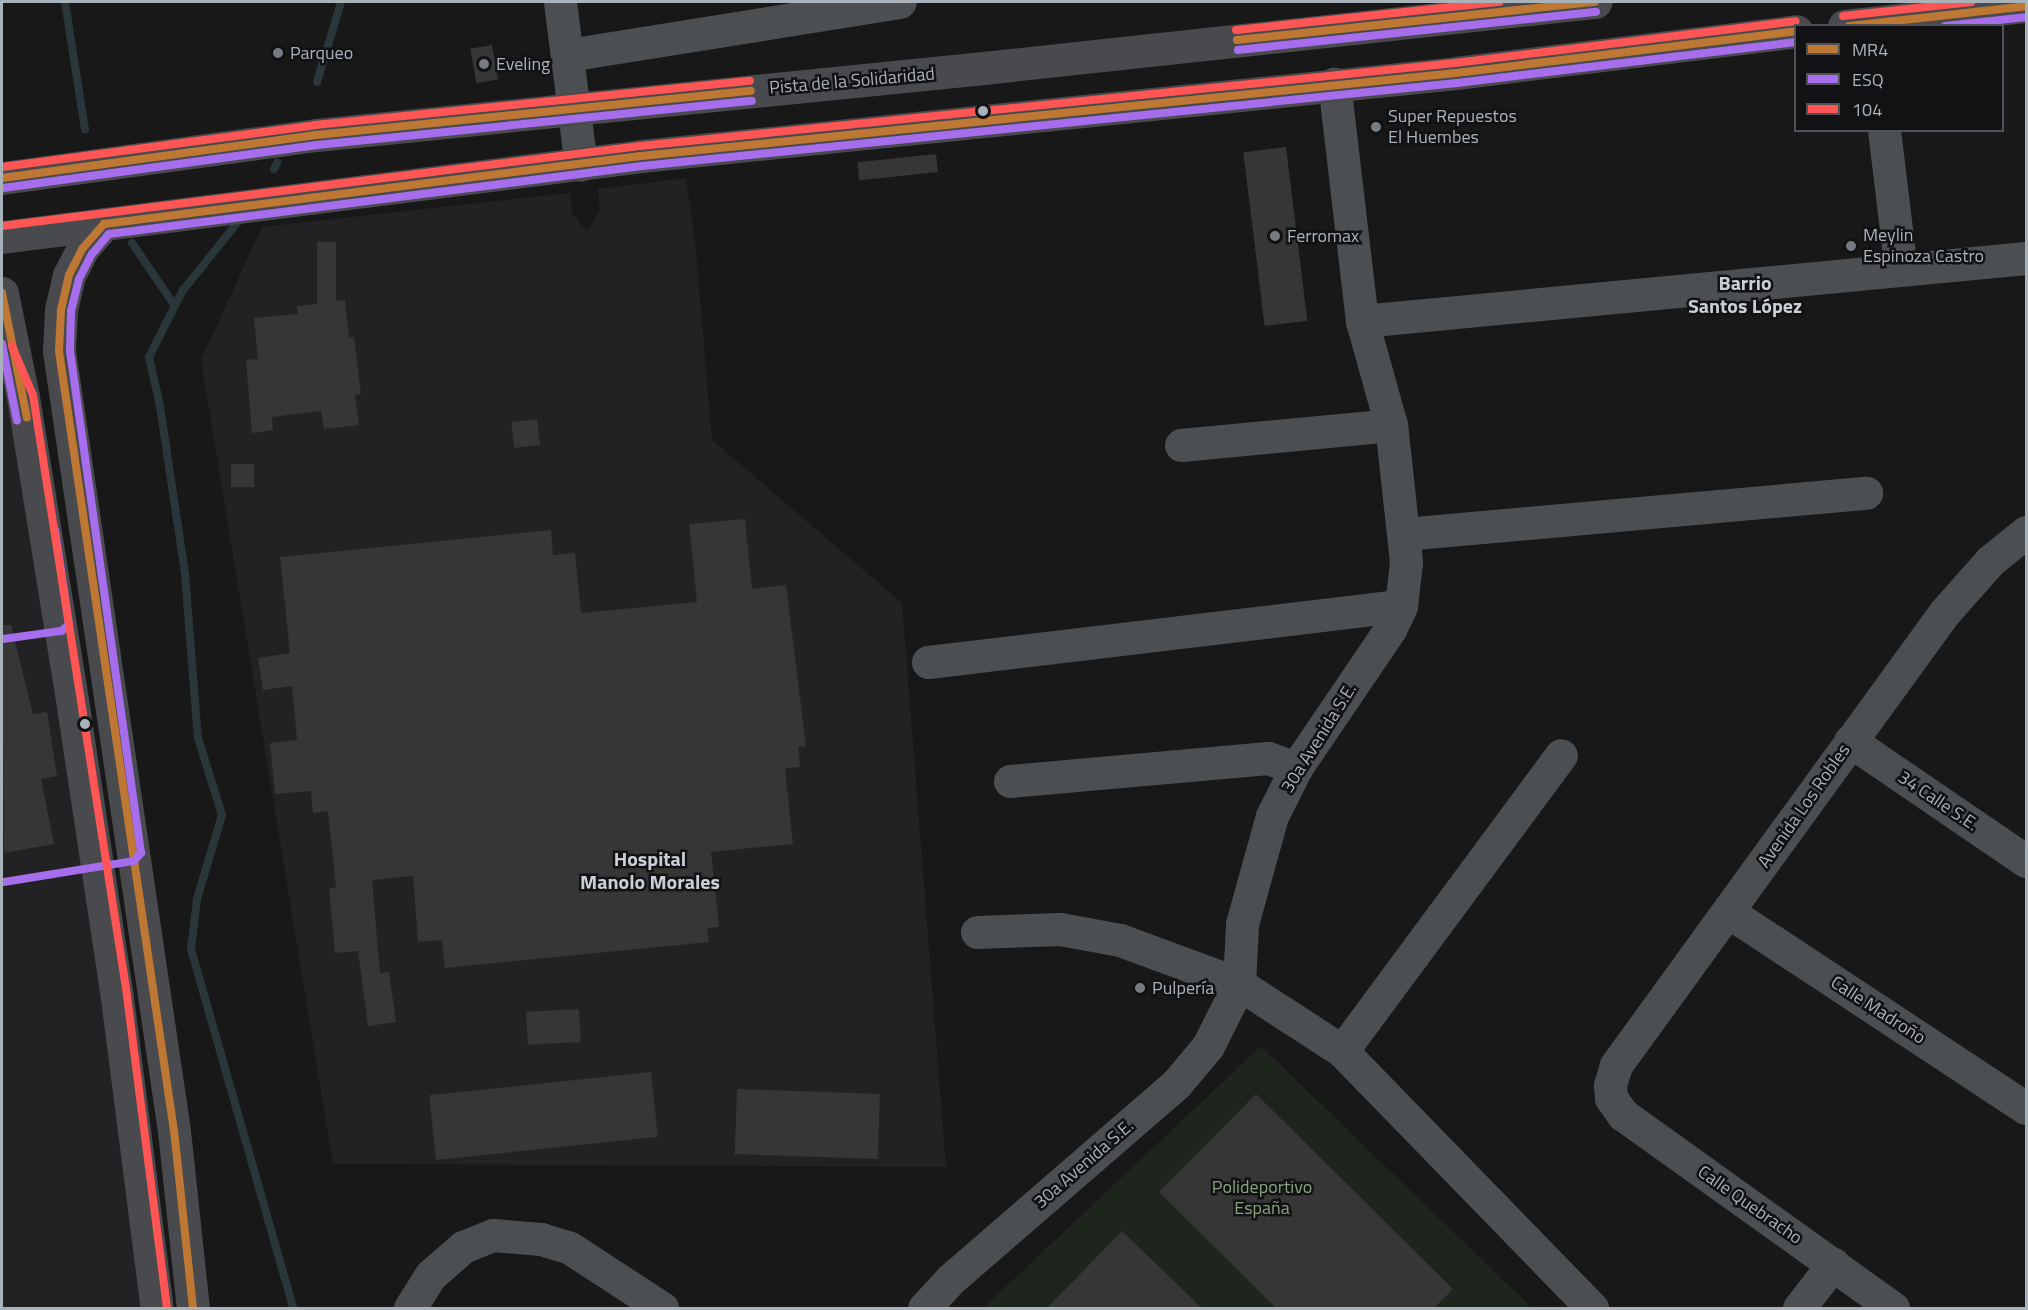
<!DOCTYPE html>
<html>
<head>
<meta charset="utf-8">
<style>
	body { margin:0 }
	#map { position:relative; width:2028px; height:1310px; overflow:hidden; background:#181818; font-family:"Titillium Web",sans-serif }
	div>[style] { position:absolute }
	.built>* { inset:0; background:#222224 }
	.green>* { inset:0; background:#1e251d }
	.stream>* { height:8px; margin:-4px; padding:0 4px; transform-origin:4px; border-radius:4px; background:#2a373a }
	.building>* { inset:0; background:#363637; transform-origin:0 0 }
	.minor>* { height:33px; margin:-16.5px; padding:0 16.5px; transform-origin:16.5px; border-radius:16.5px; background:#4c4f51 }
	.major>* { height:33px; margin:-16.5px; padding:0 16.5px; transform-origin:16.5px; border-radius:16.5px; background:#494a4d }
	.bus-1>* { height:8px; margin:-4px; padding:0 4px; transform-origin:4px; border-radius:4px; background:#be7834 }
	.bus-2>* { height:8px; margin:-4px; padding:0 4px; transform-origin:4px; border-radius:4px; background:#a66dec }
	.bus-3>* { height:8px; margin:-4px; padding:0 4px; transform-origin:4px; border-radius:4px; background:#f55 }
	.bus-4>* { height:8px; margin:-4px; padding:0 4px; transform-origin:4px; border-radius:4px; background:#f55 }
	.dots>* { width:16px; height:16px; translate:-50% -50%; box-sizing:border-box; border:3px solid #121214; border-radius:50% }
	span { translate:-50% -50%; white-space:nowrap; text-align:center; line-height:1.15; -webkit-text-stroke:5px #121214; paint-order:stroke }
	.poi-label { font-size:18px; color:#a9b2b9 }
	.left { translate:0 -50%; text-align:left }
	.street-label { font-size:18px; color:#a9b2b9 }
	.park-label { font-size:18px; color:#87a47f }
	.neighbourhood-label { font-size:20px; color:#cacfd5; font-weight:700 }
	.frame { position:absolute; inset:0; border:3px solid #a9b2b9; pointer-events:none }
	.legend { position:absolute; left:1794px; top:24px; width:210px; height:108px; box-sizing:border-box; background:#121214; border:2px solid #4e5256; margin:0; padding:8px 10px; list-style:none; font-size:18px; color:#a9b2b9 }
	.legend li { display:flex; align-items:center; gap:12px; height:30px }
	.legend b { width:30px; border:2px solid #4e5256 }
</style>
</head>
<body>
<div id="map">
	<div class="built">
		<div style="clip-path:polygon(686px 178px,696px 249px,712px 440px,902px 603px,946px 1167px,333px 1164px,201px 360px,262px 227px,570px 193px,572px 213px,587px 231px,600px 211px,598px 189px)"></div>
		<div style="clip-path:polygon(2px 289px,156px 1308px,2px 1308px)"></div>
	</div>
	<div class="green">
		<div style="clip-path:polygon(1261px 1046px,1532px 1308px,983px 1308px)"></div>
	</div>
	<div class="stream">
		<div style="left:65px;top:2px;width:129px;rotate:81.1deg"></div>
		<div style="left:317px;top:82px;width:84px;rotate:-73.3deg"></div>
		<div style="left:274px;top:169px;width:7px;rotate:-63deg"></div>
		<div style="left:242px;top:217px;width:94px;rotate:128.9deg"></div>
		<div style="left:183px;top:290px;width:75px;rotate:116.9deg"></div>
		<div style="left:149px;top:357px;width:50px;rotate:77.3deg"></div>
		<div style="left:160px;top:406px;width:170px;rotate:81.5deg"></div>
		<div style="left:185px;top:574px;width:165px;rotate:85.5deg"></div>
		<div style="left:198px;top:738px;width:81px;rotate:72.7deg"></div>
		<div style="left:222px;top:815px;width:88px;rotate:106.6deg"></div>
		<div style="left:197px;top:899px;width:50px;rotate:96.8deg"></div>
		<div style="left:191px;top:949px;width:373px;rotate:74.1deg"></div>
		<div style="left:132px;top:243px;width:76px;rotate:55.7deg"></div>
	</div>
	<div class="building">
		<div style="left:492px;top:45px;width:35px;height:22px;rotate:80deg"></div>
		<div style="left:1286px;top:147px;width:175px;height:43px;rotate:83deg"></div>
		<div style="left:936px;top:154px;width:18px;height:79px;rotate:84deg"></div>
		<div style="clip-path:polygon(317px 242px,336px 242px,336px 301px,345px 300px,349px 338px,354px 337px,361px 394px,355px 395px,359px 425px,324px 429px,321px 411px,272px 417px,273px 430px,252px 433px,246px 360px,258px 359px,254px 318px,298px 314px,297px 306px,317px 304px)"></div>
		<div style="left:537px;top:419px;width:26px;height:26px;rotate:83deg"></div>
		<div style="left:231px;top:464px;width:23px;height:23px"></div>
		<div style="clip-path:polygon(745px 519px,752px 589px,786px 585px,806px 746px,798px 747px,800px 767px,785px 768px,793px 844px,711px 852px,719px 927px,707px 928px,709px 942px,445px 968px,442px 940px,418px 942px,413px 876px,372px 880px,380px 973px,389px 972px,396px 1022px,368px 1026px,358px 951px,335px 953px,329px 888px,336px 888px,328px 811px,313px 813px,311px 791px,275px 794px,270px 743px,297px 740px,292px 686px,263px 690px,258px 658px,290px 653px,280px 557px,551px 530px,553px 555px,575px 553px,581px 613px,697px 602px,689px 524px)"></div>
		<div style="clip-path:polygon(2px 625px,11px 625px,33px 714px,47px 712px,57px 776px,41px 779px,54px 844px,4px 853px)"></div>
		<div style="left:579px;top:1009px;width:33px;height:53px;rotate:87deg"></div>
		<div style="left:651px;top:1072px;width:65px;height:223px;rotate:84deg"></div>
		<div style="left:737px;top:1089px;width:143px;height:65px;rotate:2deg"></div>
		<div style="clip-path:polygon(1256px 1094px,1453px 1289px,1434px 1308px,1276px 1308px,1159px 1192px)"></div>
		<div style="clip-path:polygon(1122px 1231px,1202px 1308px,1047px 1308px)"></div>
	</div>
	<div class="minor">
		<div style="left:560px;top:2px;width:164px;rotate:82.7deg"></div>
		<div style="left:568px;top:55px;width:336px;rotate:-9.1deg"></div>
		<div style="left:1884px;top:130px;width:141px;rotate:83.1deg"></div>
		<div style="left:1362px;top:321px;width:667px;rotate:-5.42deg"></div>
		<div style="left:1181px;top:445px;width:211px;rotate:-5.4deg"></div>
		<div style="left:1404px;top:534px;width:464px;rotate:-5.1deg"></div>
		<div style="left:928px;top:662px;width:476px;rotate:-6.8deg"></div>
		<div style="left:1850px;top:741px;width:213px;rotate:34.3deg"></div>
		<div style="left:1010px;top:781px;width:259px;rotate:-5.1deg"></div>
		<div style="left:1268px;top:758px;width:30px;rotate:20deg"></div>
		<div style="left:1730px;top:913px;width:354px;rotate:33.4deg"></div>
		<div style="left:977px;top:932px;width:83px;rotate:-2.1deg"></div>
		<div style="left:1060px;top:929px;width:61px;rotate:10.4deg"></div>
		<div style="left:1120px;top:940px;width:127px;rotate:20.3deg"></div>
		<div style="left:1239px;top:984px;width:123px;rotate:33deg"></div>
		<div style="left:1342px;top:1051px;width:359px;rotate:45.8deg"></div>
		<div style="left:1342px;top:1051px;width:368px;rotate:-53.5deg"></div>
		<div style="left:410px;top:1308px;width:39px;rotate:-58deg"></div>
		<div style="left:431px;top:1275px;width:43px;rotate:-41.2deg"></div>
		<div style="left:463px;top:1247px;width:32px;rotate:-22deg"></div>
		<div style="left:493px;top:1235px;width:48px;rotate:4.8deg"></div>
		<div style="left:541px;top:1239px;width:30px;rotate:17deg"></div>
		<div style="left:570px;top:1248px;width:110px;rotate:33.1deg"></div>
		<div style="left:924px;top:1308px;width:40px;rotate:-47deg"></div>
		<div style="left:951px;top:1279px;width:299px;rotate:-40.9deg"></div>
		<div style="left:1177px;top:1083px;width:48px;rotate:-50deg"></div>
		<div style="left:1208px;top:1046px;width:69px;rotate:-63.4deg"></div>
		<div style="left:1239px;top:984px;width:60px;rotate:-87.1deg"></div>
		<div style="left:1242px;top:924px;width:112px;rotate:-74.5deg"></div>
		<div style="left:1272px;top:816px;width:54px;rotate:-63.4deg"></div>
		<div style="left:1296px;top:768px;width:168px;rotate:-55.9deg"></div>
		<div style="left:1390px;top:629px;width:25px;rotate:-64deg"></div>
		<div style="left:1401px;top:606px;width:44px;rotate:-83.5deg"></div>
		<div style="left:1406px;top:562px;width:138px;rotate:-96.2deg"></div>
		<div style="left:1391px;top:425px;width:108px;rotate:-105.6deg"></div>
		<div style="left:1362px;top:321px;width:239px;rotate:-96.7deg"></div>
		<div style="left:1799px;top:1308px;width:56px;rotate:-52.3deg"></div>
		<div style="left:1893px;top:1308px;width:332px;rotate:-144.4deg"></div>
		<div style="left:1623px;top:1115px;width:21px;rotate:-125deg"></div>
		<div style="left:1611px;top:1098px;width:13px;rotate:-94deg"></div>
		<div style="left:1610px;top:1085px;width:21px;rotate:-73deg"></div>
		<div style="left:1616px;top:1065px;width:558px;rotate:-54.03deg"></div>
		<div style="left:1944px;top:613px;width:69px;rotate:-48.5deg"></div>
		<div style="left:1990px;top:561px;width:46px;rotate:-38.9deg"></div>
	</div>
	<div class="major">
		<div style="left:1844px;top:26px;width:183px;rotate:-6.3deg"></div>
		<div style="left:2px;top:178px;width:317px;rotate:-7.8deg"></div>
		<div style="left:316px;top:135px;width:661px;rotate:-5.73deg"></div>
		<div style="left:974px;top:69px;width:625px;rotate:-6.16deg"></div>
		<div style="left:104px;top:224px;width:32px;rotate:131deg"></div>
		<div style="left:83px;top:248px;width:30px;rotate:117deg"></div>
		<div style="left:69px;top:275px;width:36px;rotate:103deg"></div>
		<div style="left:61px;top:310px;width:41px;rotate:92.8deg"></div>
		<div style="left:59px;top:351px;width:788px;rotate:81.61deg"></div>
		<div style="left:174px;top:1131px;width:178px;rotate:83.9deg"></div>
		<div style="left:2px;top:237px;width:644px;rotate:-7.22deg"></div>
		<div style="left:641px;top:156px;width:819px;rotate:-5.81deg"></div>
		<div style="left:1456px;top:73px;width:343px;rotate:-7deg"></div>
		<div style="left:2px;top:293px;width:106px;rotate:78.6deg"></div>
		<div style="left:23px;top:397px;width:320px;rotate:80.8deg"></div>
		<div style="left:74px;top:713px;width:280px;rotate:81.4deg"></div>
		<div style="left:116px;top:990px;width:321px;rotate:82.7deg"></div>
	</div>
	<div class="bus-1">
		<div style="left:1849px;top:26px;width:178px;rotate:-6.4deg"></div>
		<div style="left:1237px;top:40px;width:360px;rotate:-6.1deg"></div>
		<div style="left:2px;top:178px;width:317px;rotate:-7.8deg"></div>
		<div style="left:316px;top:135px;width:437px;rotate:-5.8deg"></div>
		<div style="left:2px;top:293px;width:127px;rotate:78.7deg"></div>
		<div style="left:193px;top:1308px;width:178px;rotate:-96.1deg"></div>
		<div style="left:174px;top:1131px;width:788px;rotate:-98.39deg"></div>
		<div style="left:59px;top:351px;width:41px;rotate:-87.2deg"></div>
		<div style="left:61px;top:310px;width:36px;rotate:-77deg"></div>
		<div style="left:69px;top:275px;width:30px;rotate:-63deg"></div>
		<div style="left:83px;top:248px;width:32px;rotate:-49deg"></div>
		<div style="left:104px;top:224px;width:541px;rotate:-7.22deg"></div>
		<div style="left:641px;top:156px;width:819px;rotate:-5.81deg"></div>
		<div style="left:1456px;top:73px;width:343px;rotate:-7deg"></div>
	</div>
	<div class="bus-2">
		<div style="left:1945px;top:26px;width:81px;rotate:-6.3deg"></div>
		<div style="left:1238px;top:50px;width:360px;rotate:-6.1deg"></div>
		<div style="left:3px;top:188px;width:317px;rotate:-7.8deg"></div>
		<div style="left:317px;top:145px;width:437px;rotate:-5.8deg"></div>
		<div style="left:2px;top:344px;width:78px;rotate:79deg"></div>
		<div style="left:3px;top:639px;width:59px;rotate:-7.9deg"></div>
		<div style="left:61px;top:631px;width:10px;rotate:-37deg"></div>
		<div style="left:69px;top:625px;width:96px;rotate:-98.4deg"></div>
		<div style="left:4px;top:882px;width:132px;rotate:-9.2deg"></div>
		<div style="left:134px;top:861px;width:11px;rotate:-49deg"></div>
		<div style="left:141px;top:853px;width:507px;rotate:-98.05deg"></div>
		<div style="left:70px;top:351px;width:40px;rotate:-88.6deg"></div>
		<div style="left:71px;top:311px;width:33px;rotate:-76deg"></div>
		<div style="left:79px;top:279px;width:28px;rotate:-63deg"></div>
		<div style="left:92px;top:254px;width:26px;rotate:-50deg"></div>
		<div style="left:109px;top:234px;width:537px;rotate:-7.27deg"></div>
		<div style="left:642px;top:166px;width:819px;rotate:-5.81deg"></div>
		<div style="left:1457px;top:83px;width:341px;rotate:-6.9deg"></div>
	</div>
	<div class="bus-3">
		<div style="left:1843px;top:16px;width:129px;rotate:-6.2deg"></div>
		<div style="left:1236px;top:30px;width:265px;rotate:-6.1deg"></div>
		<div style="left:2px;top:167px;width:316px;rotate:-7.6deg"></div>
		<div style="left:315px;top:125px;width:437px;rotate:-5.8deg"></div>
		<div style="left:2px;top:226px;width:643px;rotate:-7.15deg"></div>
		<div style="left:640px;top:146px;width:819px;rotate:-5.81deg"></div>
		<div style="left:1455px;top:63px;width:343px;rotate:-7deg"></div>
	</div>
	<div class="bus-4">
		<div style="left:12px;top:346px;width:53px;rotate:66.8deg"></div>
		<div style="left:33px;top:395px;width:600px;rotate:81.09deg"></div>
		<div style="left:126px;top:988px;width:322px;rotate:82.7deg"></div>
	</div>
	<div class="dots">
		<div style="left:278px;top:53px;background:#767c81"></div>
		<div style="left:484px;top:64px;background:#767c81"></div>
		<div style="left:983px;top:111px;background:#a9b2b9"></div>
		<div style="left:1376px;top:127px;background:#767c81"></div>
		<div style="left:1275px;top:236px;background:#767c81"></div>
		<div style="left:1851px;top:246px;background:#767c81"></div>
		<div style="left:85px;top:724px;background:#a9b2b9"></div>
		<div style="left:1140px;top:988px;background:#767c81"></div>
	</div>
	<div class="poi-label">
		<span class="left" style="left:290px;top:53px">Parqueo</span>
		<span class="left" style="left:496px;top:64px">Eveling</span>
		<span class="left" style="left:1388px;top:127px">Super Repuestos<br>El Huembes</span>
		<span class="left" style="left:1287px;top:236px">Ferromax</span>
		<span class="left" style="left:1863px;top:246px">Meylin<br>Espinoza Castro</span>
		<span class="left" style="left:1152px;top:988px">Pulpería</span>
	</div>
	<div class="street-label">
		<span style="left:852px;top:81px;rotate:-5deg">Pista de la Solidaridad</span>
		<span style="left:1319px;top:738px;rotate:-58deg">30a Avenida S.E.</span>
		<span style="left:1938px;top:801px;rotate:34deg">34 Calle S.E.</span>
		<span style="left:1804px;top:806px;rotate:-55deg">Avenida Los Robles</span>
		<span style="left:1878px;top:1010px;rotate:33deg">Calle Madroño</span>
		<span style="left:1084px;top:1164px;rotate:-41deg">30a Avenida S.E.</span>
		<span style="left:1750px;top:1205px;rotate:35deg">Calle Quebracho</span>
	</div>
	<div class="park-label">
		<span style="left:1262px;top:1198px">Polideportivo<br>España</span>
	</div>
	<div class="neighbourhood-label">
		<span style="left:1745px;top:294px">Barrio<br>Santos López</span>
		<span style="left:650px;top:870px">Hospital<br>Manolo Morales</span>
	</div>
	<div class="frame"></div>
	<ul class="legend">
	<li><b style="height:8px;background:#be7834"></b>MR4</li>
	<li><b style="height:8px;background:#a66dec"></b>ESQ</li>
	<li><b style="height:8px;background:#f55"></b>104</li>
	</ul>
</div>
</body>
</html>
